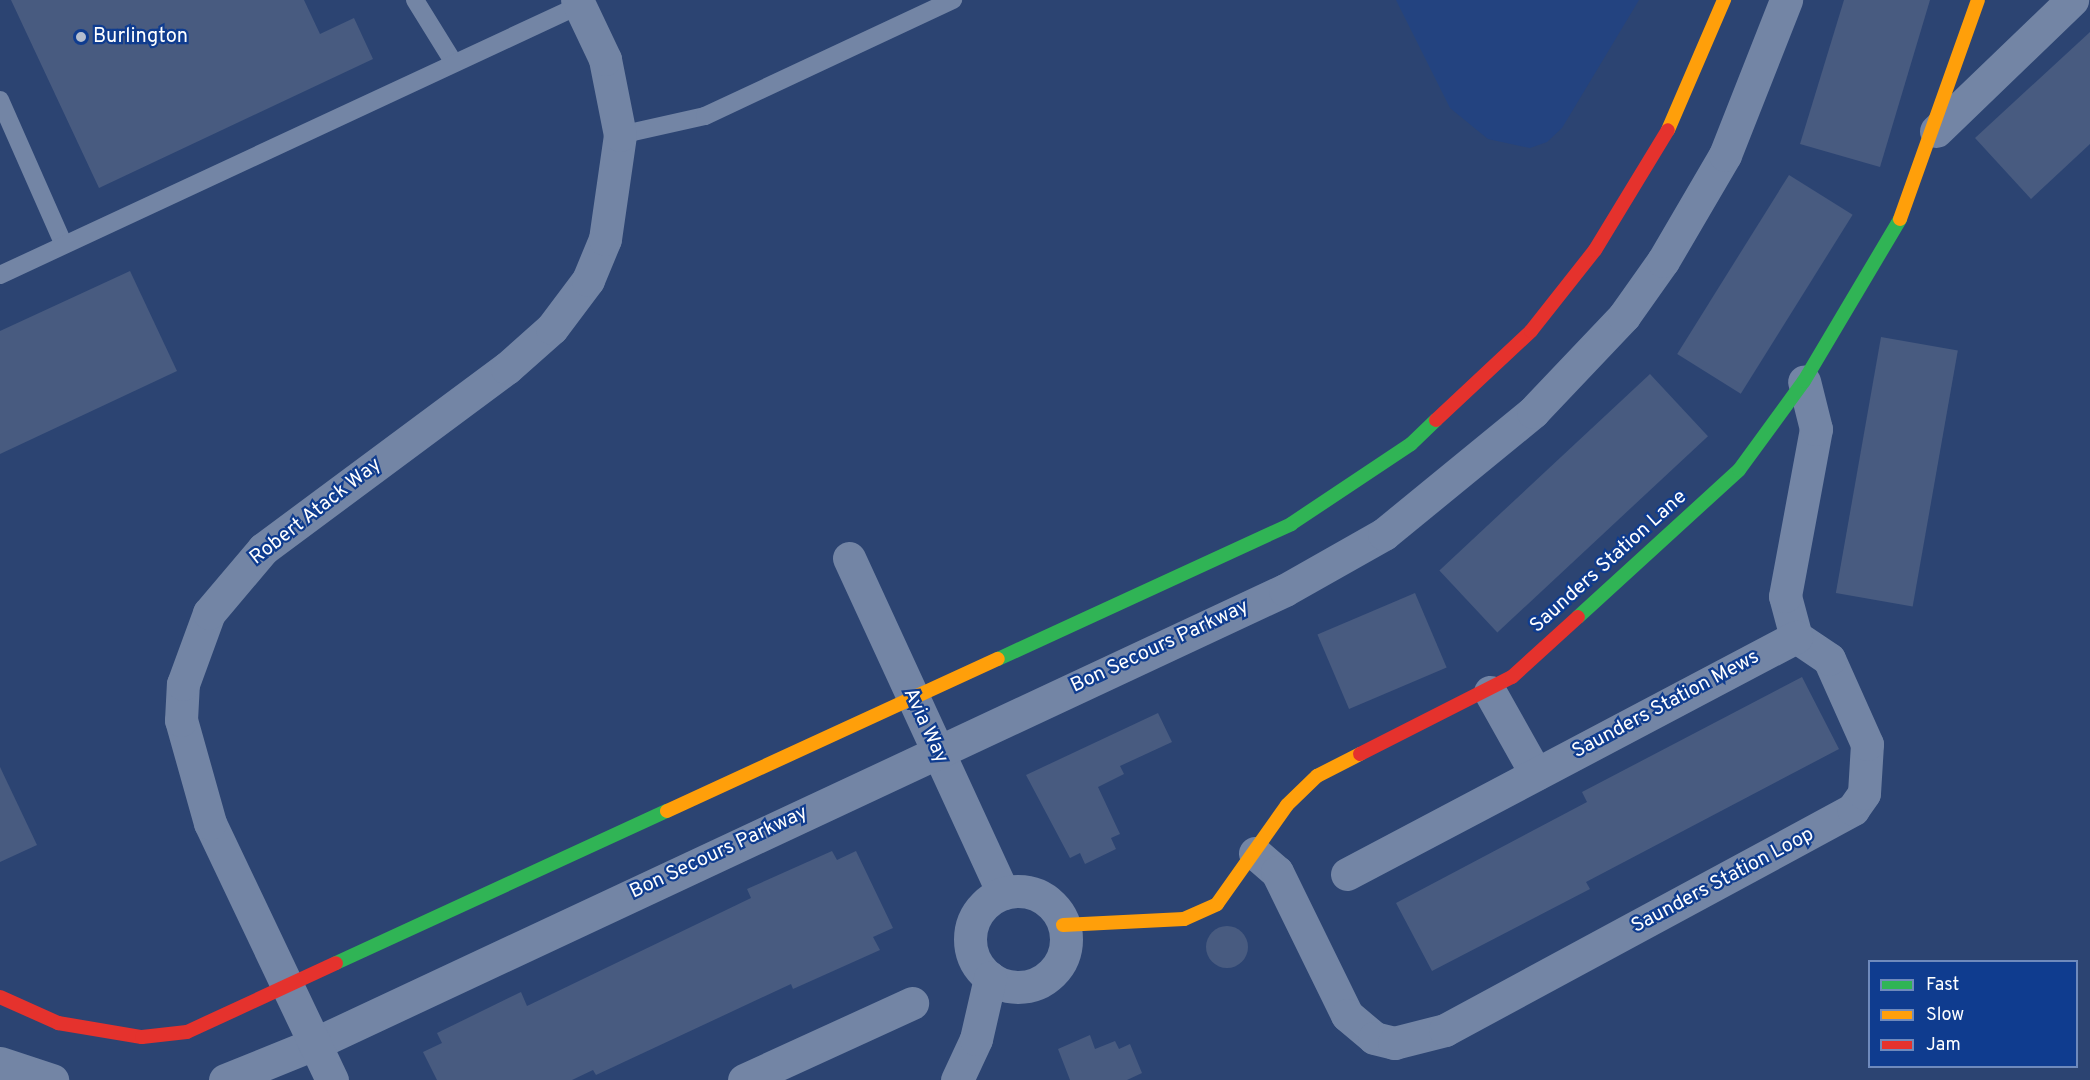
<!DOCTYPE html>
<html>
<head>
<meta charset="utf-8">
<style>
	body { margin:0 }
	#map { position:relative; width:2090px; height:1080px; overflow:hidden; background:#2c4472; font-family:Overpass,sans-serif }
	div>[style] { position:absolute }
	.water>* { inset:0; background:#234380 }
	.building>* { inset:0; background:#485b80; transform-origin:0 0 }
	.round { border-radius:50% }
	.lane>* { height:18px; margin:-9px; padding:0 9px; transform-origin:9px; border-radius:9px; background:#7385a5 }
	.street>* { height:33px; margin:-16.5px; padding:0 16.5px; transform-origin:16.5px; border-radius:16.5px; background:#7385a5 }
	.street>.ring { margin:-16.5px; padding:0; box-sizing:content-box; background:none; border:33px solid #7385a5; border-radius:50% }
	.fast>* { height:14px; margin:-7px; padding:0 7px; transform-origin:7px; border-radius:7px; background:#30b455 }
	.slow>* { height:14px; margin:-7px; padding:0 7px; transform-origin:7px; border-radius:7px; background:#ff9f0a }
	.jam>* { height:14px; margin:-7px; padding:0 7px; transform-origin:7px; border-radius:7px; background:#e5322d }
	.dots>* { width:16px; height:16px; translate:-50% -50%; box-sizing:border-box; border:3px solid #0f3c8f; border-radius:50% }
	span { translate:-50% -50%; white-space:nowrap; text-align:center; line-height:1.15; -webkit-text-stroke:4.5px #0f3c8f; paint-order:stroke }
	.poi-label { font-size:20px; color:#fff }
	.left { translate:0 -50%; text-align:left }
	.street-label { font-size:20px; color:#fff }
	.legend { position:absolute; left:1868px; top:960px; width:210px; height:108px; box-sizing:border-box; background:#0f3c8f; border:2px solid #6f8abc; margin:0; padding:8px 10px; list-style:none; font-size:18px; color:#fff }
	.legend li { display:flex; align-items:center; gap:12px; height:30px }
	.legend b { width:30px; border:2px solid #6f8abc }
</style>
</head>
<body>
<div id="map">
	<div class="water">
		<div style="clip-path:polygon(1396px 0,1639px 0,1562px 128px,1547px 142px,1530px 148px,1488px 139px,1450px 108px)"></div>
	</div>
	<div class="building">
		<div style="clip-path:polygon(11px 0,304px 0,320px 34px,354px 18px,373px 59px,99px 188px)"></div>
		<div style="clip-path:polygon(1844px 0,1930px 0,1880px 167px,1800px 144px)"></div>
		<div style="clip-path:polygon(2090px 32px,2090px 144px,2031px 199px,1975px 138px)"></div>
		<div style="left:1789px;top:175px;width:75px;height:211px;rotate:32deg"></div>
		<div style="clip-path:polygon(130px 271px,177px 371px,0 454px,0 331px)"></div>
		<div style="left:1881px;top:337px;width:78px;height:260px;rotate:10deg"></div>
		<div style="left:1650px;top:374px;width:85px;height:288px;rotate:47deg"></div>
		<div style="left:1415px;top:593px;width:81px;height:106px;rotate:67deg"></div>
		<div style="clip-path:polygon(1802px 677px,1839px 749px,1586px 882px,1590px 889px,1432px 971px,1396px 903px,1587px 802px,1582px 792px)"></div>
		<div style="clip-path:polygon(1158px 713px,1172px 742px,1120px 766px,1124px 774px,1098px 787px,1120px 834px,1111px 838px,1116px 849px,1085px 864px,1080px 853px,1070px 858px,1026px 775px)"></div>
		<div style="clip-path:polygon(0 767px,37px 845px,0 862px)"></div>
		<div style="clip-path:polygon(832px 851px,837px 860px,856px 851px,893px 928px,873px 937px,880px 950px,793px 989px,791px 984px,596px 1075px,593px 1070px,572px 1080px,437px 1080px,423px 1052px,442px 1043px,437px 1033px,521px 992px,527px 1006px,751px 898px,747px 889px)"></div>
		<div class="round" style="left:1206px;top:926px;width:42px;height:42px"></div>
		<div style="clip-path:polygon(1090px 1035px,1095px 1049px,1115px 1041px,1119px 1049px,1130px 1044px,1142px 1073px,1127px 1080px,1070px 1080px,1058px 1049px)"></div>
	</div>
	<div class="lane">
		<div style="left:415px;top:0;width:74px;rotate:58.2deg"></div>
		<div style="left:0;top:100px;width:158px;rotate:66.2deg"></div>
		<div style="left:620px;top:135px;width:87px;rotate:-12.6deg"></div>
		<div style="left:705px;top:116px;width:274px;rotate:-25.1deg"></div>
		<div style="left:0;top:275px;width:640px;rotate:-24.96deg"></div>
	</div>
	<div class="street">
		<div style="left:1936px;top:131px;width:189px;rotate:-43.9deg"></div>
		<div style="left:849px;top:558px;width:369px;rotate:65.3deg"></div>
		<div style="left:1490px;top:692px;width:94px;rotate:60.7deg"></div>
		<div style="left:1255px;top:853px;width:29px;rotate:41deg"></div>
		<div style="left:1277px;top:872px;width:159px;rotate:63.9deg"></div>
		<div style="left:1347px;top:1015px;width:35px;rotate:40deg"></div>
		<div style="left:1374px;top:1038px;width:21px;rotate:14deg"></div>
		<div style="left:1394px;top:1043px;width:53px;rotate:-14.3deg"></div>
		<div style="left:1445px;top:1030px;width:464px;rotate:-28.4deg"></div>
		<div style="left:1853px;top:809px;width:19px;rotate:-55deg"></div>
		<div style="left:1864px;top:793px;width:49px;rotate:-86.5deg"></div>
		<div style="left:1867px;top:744px;width:93px;rotate:-114.1deg"></div>
		<div style="left:1829px;top:659px;width:40px;rotate:-146deg"></div>
		<div style="left:1796px;top:637px;width:42px;rotate:-105deg"></div>
		<div style="left:1785px;top:596px;width:170px;rotate:-79.5deg"></div>
		<div style="left:1816px;top:429px;width:49px;rotate:-104deg"></div>
		<div style="left:1347px;top:874px;width:508px;rotate:-27.83deg"></div>
		<div class="ring" style="left:970px;top:891px;width:63px;height:63px"></div>
		<div style="left:0;top:1063px;width:55px;rotate:18.1deg"></div>
		<div style="left:225px;top:1080px;width:96px;rotate:-22deg"></div>
		<div style="left:314px;top:1044px;width:1072px;rotate:-25.06deg"></div>
		<div style="left:1285px;top:590px;width:114px;rotate:-29.5deg"></div>
		<div style="left:1384px;top:534px;width:193px;rotate:-39.3deg"></div>
		<div style="left:1533px;top:412px;width:132px;rotate:-46.5deg"></div>
		<div style="left:1624px;top:316px;width:67px;rotate:-54.7deg"></div>
		<div style="left:1663px;top:261px;width:123px;rotate:-59.7deg"></div>
		<div style="left:1725px;top:155px;width:167px;rotate:-68.5deg"></div>
		<div style="left:332px;top:1080px;width:284px;rotate:-115.4deg"></div>
		<div style="left:210px;top:823px;width:107px;rotate:-105.7deg"></div>
		<div style="left:181px;top:720px;width:36px;rotate:-87deg"></div>
		<div style="left:183px;top:684px;width:76px;rotate:-69.9deg"></div>
		<div style="left:209px;top:613px;width:84px;rotate:-49.8deg"></div>
		<div style="left:263px;top:549px;width:304px;rotate:-36.6deg"></div>
		<div style="left:507px;top:368px;width:60px;rotate:-41.6deg"></div>
		<div style="left:552px;top:328px;width:60px;rotate:-53.1deg"></div>
		<div style="left:588px;top:280px;width:44px;rotate:-67.5deg"></div>
		<div style="left:605px;top:239px;width:105px;rotate:-81.8deg"></div>
		<div style="left:620px;top:135px;width:77px;rotate:-101.2deg"></div>
		<div style="left:605px;top:59px;width:65px;rotate:-115.4deg"></div>
		<div style="left:744px;top:1080px;width:185px;rotate:-24.6deg"></div>
		<div style="left:957px;top:1080px;width:45px;rotate:-65.1deg"></div>
		<div style="left:976px;top:1039px;width:63px;rotate:-77.1deg"></div>
	</div>
	<div class="fast">
		<div style="left:1578px;top:617px;width:218px;rotate:-42.4deg"></div>
		<div style="left:1739px;top:470px;width:110px;rotate:-53.9deg"></div>
		<div style="left:1804px;top:381px;width:188px;rotate:-59.3deg"></div>
		<div style="left:998px;top:659px;width:323px;rotate:-24.7deg"></div>
		<div style="left:1291px;top:524px;width:144px;rotate:-33.7deg"></div>
		<div style="left:1411px;top:444px;width:35px;rotate:-44deg"></div>
		<div style="left:336px;top:963px;width:364px;rotate:-24.7deg"></div>
	</div>
	<div class="slow">
		<div style="left:1668px;top:130px;width:142px;rotate:-66.7deg"></div>
		<div style="left:1900px;top:219px;width:232px;rotate:-70.4deg"></div>
		<div style="left:667px;top:811px;width:364px;rotate:-24.7deg"></div>
		<div style="left:1063px;top:925px;width:121px;rotate:-2.8deg"></div>
		<div style="left:1184px;top:919px;width:36px;rotate:-24deg"></div>
		<div style="left:1217px;top:904px;width:121px;rotate:-54.7deg"></div>
		<div style="left:1287px;top:805px;width:42px;rotate:-44deg"></div>
		<div style="left:1317px;top:776px;width:48px;rotate:-27.1deg"></div>
	</div>
	<div class="jam">
		<div style="left:1436px;top:420px;width:130px;rotate:-43.1deg"></div>
		<div style="left:1531px;top:331px;width:103px;rotate:-51.7deg"></div>
		<div style="left:1595px;top:250px;width:140px;rotate:-58.7deg"></div>
		<div style="left:1360px;top:754px;width:170px;rotate:-26.9deg"></div>
		<div style="left:1512px;top:677px;width:89px;rotate:-42.3deg"></div>
		<div style="left:0;top:997px;width:64px;rotate:24.1deg"></div>
		<div style="left:58px;top:1023px;width:85px;rotate:9.5deg"></div>
		<div style="left:142px;top:1037px;width:45px;rotate:-6.3deg"></div>
		<div style="left:187px;top:1032px;width:164px;rotate:-24.8deg"></div>
	</div>
	<div class="dots">
		<div style="left:81px;top:37px;background:#b5bece"></div>
	</div>
	<div class="poi-label">
		<span class="left" style="left:93px;top:37px">Burlington</span>
	</div>
	<div class="street-label">
		<span style="left:316px;top:512px;rotate:-38deg">Robert Atack Way</span>
		<span style="left:1609px;top:562px;rotate:-42deg">Saunders Station Lane</span>
		<span style="left:1160px;top:647px;rotate:-25deg">Bon Secours Parkway</span>
		<span style="left:1666px;top:705px;rotate:-28deg">Saunders Station Mews</span>
		<span style="left:925px;top:726px;rotate:65deg">Avia Way</span>
		<span style="left:719px;top:853px;rotate:-25deg">Bon Secours Parkway</span>
		<span style="left:1723px;top:881px;rotate:-28deg">Saunders Station Loop</span>
	</div>
	<ul class="legend">
	<li><b style="height:8px;background:#30b455"></b>Fast</li>
	<li><b style="height:8px;background:#ff9f0a"></b>Slow</li>
	<li><b style="height:8px;background:#e5322d"></b>Jam</li>
	</ul>
</div>
</body>
</html>
